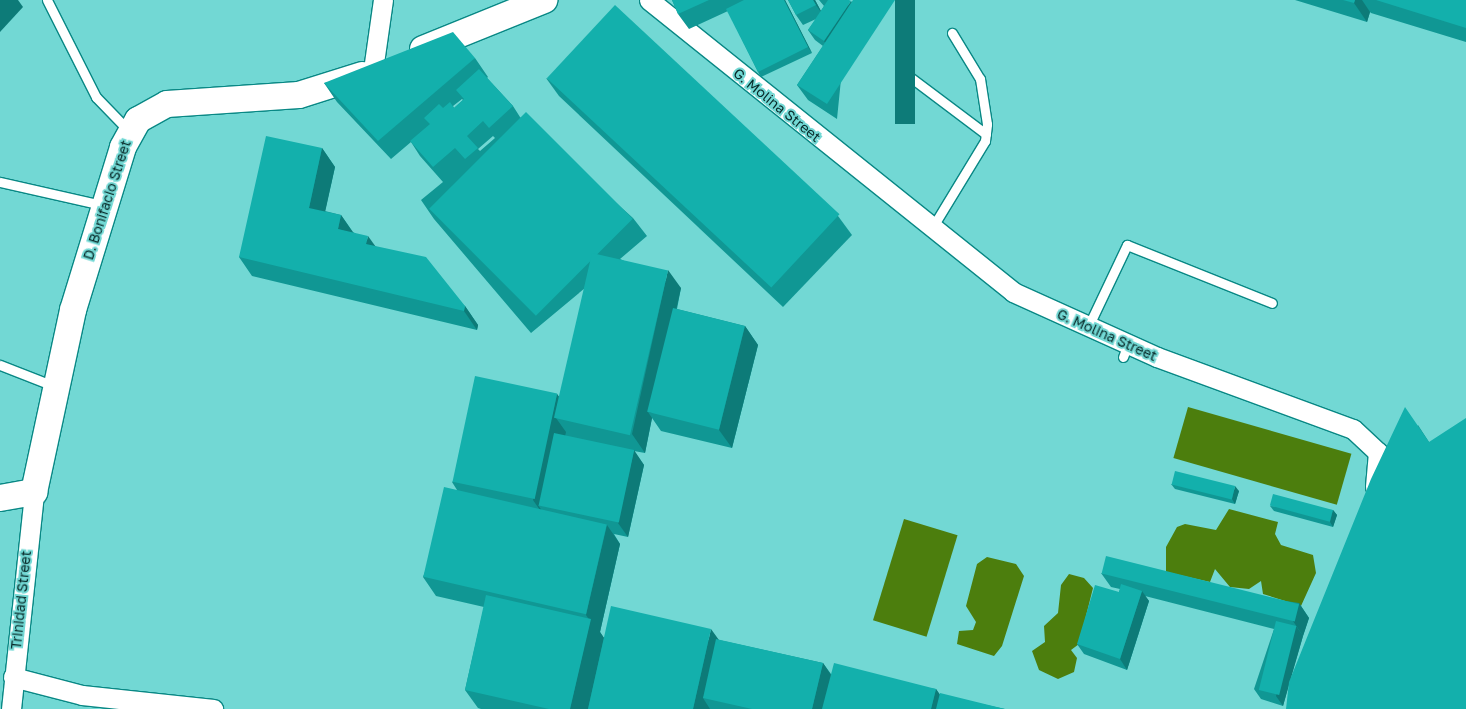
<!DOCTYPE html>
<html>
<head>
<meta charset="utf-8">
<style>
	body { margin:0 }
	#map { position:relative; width:1466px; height:709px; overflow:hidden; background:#72d8d4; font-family:"Golos Text",sans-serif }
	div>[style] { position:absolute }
	.water>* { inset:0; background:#4c7e0d; transform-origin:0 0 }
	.roads { filter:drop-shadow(1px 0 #098885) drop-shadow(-1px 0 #098885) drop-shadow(0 1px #098885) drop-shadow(0 -1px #098885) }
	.service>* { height:9px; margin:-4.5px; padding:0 4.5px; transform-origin:4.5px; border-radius:4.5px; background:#fff }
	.minor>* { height:19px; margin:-9.5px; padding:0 9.5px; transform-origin:9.5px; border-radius:9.5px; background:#fff }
	.secondary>* { height:26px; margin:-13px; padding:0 13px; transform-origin:13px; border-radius:13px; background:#fff }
	.wall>* { inset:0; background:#109794 }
	.shaded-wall>* { inset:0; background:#0d7b78; transform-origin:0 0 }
	.building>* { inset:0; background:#13b0ac; transform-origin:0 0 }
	span { translate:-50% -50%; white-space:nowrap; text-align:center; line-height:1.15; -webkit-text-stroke:4px #72d8d4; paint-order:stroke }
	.street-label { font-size:14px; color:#082a29 }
</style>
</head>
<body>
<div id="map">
	<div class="water">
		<div style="left:1188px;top:407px;width:170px;height:53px;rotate:16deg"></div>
		<div style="clip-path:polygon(1229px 509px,1278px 522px,1275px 534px,1281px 545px,1313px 555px,1316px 573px,1301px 606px,1263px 594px,1261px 581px,1249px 589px,1230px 587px,1215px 569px,1210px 582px,1166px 572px,1166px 547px,1177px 527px,1185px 524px,1216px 530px)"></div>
		<div style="left:904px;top:519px;width:56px;height:106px;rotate:17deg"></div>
		<div style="clip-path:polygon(987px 557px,1016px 564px,1024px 576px,1002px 646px,994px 656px,957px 644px,959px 631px,973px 630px,976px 622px,966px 606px,977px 564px)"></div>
		<div style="clip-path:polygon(1069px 574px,1084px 578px,1093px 588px,1079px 644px,1071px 650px,1077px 658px,1074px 672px,1058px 679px,1039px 670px,1032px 651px,1045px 642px,1044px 626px,1058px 613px,1061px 585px)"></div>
	</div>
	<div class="roads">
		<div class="service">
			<div style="left:47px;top:0;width:109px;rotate:63.2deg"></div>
			<div style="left:96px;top:97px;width:47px;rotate:45.9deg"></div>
			<div style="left:906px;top:74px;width:100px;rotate:36.9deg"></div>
			<div style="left:0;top:182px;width:105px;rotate:12.7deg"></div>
			<div style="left:932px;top:228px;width:102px;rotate:-58.7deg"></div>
			<div style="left:985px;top:141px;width:17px;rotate:-83deg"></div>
			<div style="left:987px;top:124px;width:46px;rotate:-98.8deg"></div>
			<div style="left:980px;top:79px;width:54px;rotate:-121.3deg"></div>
			<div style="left:1088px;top:327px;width:91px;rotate:-64.6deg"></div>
			<div style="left:1127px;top:245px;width:156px;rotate:21.8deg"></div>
			<div style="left:1123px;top:357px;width:14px;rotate:-69deg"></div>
			<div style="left:0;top:365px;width:58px;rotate:21.3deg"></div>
		</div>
		<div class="minor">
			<div style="left:649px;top:0;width:467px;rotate:38.7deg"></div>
			<div style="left:1013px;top:292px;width:158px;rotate:24.3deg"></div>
			<div style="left:1157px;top:357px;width:209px;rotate:20.2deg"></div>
			<div style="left:1353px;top:429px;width:34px;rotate:43deg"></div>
			<div style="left:1378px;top:452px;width:35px;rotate:95deg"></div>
			<div style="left:373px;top:70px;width:71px;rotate:-81.9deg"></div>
			<div style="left:13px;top:677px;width:71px;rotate:14.6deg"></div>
			<div style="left:82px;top:695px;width:132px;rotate:6.1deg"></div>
			<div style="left:11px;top:709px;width:218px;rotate:-83.9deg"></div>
		</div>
		<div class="secondary">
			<div style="left:423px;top:49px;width:131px;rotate:-22deg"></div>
			<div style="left:0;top:498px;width:35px;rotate:-10deg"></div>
			<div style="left:34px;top:492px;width:186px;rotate:-77.9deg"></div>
			<div style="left:73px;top:310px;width:170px;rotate:-72.9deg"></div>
			<div style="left:123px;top:147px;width:31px;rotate:-61deg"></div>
			<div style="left:138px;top:120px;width:33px;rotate:-29deg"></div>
			<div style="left:167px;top:104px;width:132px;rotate:-3.9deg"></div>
			<div style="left:299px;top:95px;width:66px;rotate:-17.6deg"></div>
		</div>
	</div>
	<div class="wall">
		<div style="clip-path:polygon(672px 0,785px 0,812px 53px,761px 77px,758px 72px,728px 11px,689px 29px,678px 14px)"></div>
		<div style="clip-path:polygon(788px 0,815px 0,821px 11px,824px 6px,819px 0,849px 0,837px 119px,808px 100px,797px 85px,823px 46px,815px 40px,808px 30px,816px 19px,803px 25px,796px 15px)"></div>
		<div style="clip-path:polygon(1295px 0,1466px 0,1466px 42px,1371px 13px,1370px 12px,1367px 22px)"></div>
		<div style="clip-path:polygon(evenodd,475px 58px,488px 77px,487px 78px,513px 106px,520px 117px,633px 218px,647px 236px,620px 259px,681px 288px,677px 309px,745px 326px,758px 345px,732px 448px,661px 431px,652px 418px,645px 453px,634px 451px,644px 465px,628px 537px,614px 534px,620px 544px,600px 632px,604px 638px,719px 640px,823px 663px,831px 674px,936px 689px,940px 695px,1005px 709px,481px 709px,478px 708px,465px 690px,484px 607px,436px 596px,423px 577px,457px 490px,452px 482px,557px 394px,560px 398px,585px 288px,531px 333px,434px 219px,421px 200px,443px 182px,420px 156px,411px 142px,391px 159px,337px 102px,324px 83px,475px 58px,462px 99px,463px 100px,454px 108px,453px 106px,462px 99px,475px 58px,493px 136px,495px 138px,480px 151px,478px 149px,493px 136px)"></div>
		<div style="clip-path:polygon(546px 78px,838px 216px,852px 235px,783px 307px,559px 96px)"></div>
		<div style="clip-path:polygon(322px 148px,335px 167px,325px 211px,341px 215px,353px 232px,375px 246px,465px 306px,478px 325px,477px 330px,252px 276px,239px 257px)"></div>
		<div style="clip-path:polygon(1418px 425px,1429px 442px,1289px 684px,1283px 706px,1261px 699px,1254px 689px,1274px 629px,1145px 596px,1149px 601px,1127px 670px,1084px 654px,1077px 644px,1119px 592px,1120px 589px,1111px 587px,1101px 573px,1299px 603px,1309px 618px,1303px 636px,1290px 680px)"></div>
		<div style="clip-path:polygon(1171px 484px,1239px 491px,1235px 504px,1175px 489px)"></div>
		<div style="clip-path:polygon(1270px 506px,1333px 510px,1337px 515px,1333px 527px,1274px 511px)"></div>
	</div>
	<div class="shaded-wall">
		<div style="clip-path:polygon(0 0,18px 0,23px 7px,0 32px)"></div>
		<div style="clip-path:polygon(784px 0,785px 0,812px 53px,808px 47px)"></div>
		<div style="clip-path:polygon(813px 0,815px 0,823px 15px,816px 5px)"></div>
		<div style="left:895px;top:0;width:20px;height:124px"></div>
		<div style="clip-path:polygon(1355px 0,1362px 0,1370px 12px,1367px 22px,1354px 3px)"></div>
		<div style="clip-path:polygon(851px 1px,858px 11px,831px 51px,824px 41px)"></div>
		<div style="clip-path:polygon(322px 148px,335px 167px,322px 226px,309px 208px)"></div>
		<div style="clip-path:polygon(341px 215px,354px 234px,338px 229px)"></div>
		<div style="clip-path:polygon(368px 236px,381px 254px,366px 244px)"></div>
		<div style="clip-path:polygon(668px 270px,681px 288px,653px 413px,648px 412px,652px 418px,645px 453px,632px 434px)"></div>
		<div style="clip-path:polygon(465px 306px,478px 325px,477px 330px,464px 311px)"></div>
		<div style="clip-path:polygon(745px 326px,758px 345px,732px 448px,719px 430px)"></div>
		<div style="clip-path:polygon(557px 394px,570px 413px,556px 418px,566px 432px,549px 507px,538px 505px,547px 518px,546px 519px,533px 500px)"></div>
		<div style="clip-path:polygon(634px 450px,644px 465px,628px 537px,618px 523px)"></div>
		<div style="clip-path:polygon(1235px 486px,1239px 491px,1235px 504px,1232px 499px)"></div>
		<div style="clip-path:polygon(1333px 510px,1337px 515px,1333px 527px,1330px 522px)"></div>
		<div style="clip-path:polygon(607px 525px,620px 544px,600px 632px,604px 638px,588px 709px,570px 709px,590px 621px,586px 615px)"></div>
		<div style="clip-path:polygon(1142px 591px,1149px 601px,1127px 670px,1120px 659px)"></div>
		<div style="clip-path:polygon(1299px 603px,1309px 618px,1303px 636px,1293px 621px)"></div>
		<div style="clip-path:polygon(1296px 626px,1303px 636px,1283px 706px,1276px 696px)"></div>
		<div style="clip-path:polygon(711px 629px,724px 647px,703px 698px,710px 709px,693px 709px)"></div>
		<div style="clip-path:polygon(823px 663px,833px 678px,826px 709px,812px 709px)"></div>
		<div style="clip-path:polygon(936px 689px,949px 708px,948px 709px,931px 709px)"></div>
	</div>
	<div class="building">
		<div style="clip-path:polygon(672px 0,709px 0,678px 14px)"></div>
		<div style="clip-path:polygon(744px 0,784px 0,808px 47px,758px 72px,726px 9px)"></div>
		<div style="clip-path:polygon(788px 0,813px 0,816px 5px,796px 15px)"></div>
		<div style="clip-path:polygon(828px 0,849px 0,851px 1px,824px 41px,808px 30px)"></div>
		<div style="clip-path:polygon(853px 0,895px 0,827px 104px,797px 85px)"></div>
		<div style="clip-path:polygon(1343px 0,1355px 0,1354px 3px)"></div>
		<div style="clip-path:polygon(1376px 0,1466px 0,1466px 28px)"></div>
		<div style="left:615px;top:5px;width:307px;height:100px;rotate:43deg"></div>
		<div style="clip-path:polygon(453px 32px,475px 58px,378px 141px,324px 83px)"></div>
		<div style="clip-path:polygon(479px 69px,513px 106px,489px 128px,483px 121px,467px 136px,478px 148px,465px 159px,455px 148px,433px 167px,410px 141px,430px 124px,424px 118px,439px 104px,443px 108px,450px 102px,454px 108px,464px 99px,456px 90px)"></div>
		<div style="left:526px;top:112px;width:151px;height:137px;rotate:45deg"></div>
		<div style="clip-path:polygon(266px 136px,322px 148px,309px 208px,341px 215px,338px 229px,368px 236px,366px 244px,426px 257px,465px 306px,464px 311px,239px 257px)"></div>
		<div style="left:592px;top:253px;width:78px;height:169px;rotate:13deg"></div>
		<div style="left:673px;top:308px;width:74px;height:107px;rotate:14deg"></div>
		<div style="left:475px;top:376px;width:84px;height:108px;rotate:12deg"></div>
		<div style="clip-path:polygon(1405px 407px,1429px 442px,1466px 418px,1466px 709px,1286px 709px,1289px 682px,1371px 479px)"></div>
		<div style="left:554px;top:433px;width:82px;height:74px;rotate:12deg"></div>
		<div style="left:1175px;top:471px;width:62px;height:14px;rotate:14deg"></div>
		<div style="left:444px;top:487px;width:167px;height:92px;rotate:13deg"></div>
		<div style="left:1273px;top:494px;width:62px;height:12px;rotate:15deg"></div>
		<div style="left:1106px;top:556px;width:199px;height:18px;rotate:14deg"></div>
		<div style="clip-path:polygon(1121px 584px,1142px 591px,1120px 659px,1077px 644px,1095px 585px,1119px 592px)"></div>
		<div style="clip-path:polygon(486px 595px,591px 619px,570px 709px,549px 709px,465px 690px)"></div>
		<div style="clip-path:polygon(611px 606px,711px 629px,693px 709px,588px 709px)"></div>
		<div style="left:1276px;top:621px;width:21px;height:71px;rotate:14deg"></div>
		<div style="clip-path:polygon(716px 639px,823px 663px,812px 709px,752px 709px,703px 698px)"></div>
		<div style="clip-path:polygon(834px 663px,936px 689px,931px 709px,822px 709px)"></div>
		<div style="clip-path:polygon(940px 693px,1005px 709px,936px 709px)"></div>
	</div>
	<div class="street-label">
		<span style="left:777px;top:105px;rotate:39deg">G. Molina Street</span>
		<span style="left:107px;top:200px;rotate:-72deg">D. Bonifacio Street</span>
		<span style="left:1107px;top:335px;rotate:24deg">G. Molina Street</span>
		<span style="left:21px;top:600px;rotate:-84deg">Trinidad Street</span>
	</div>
</div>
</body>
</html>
